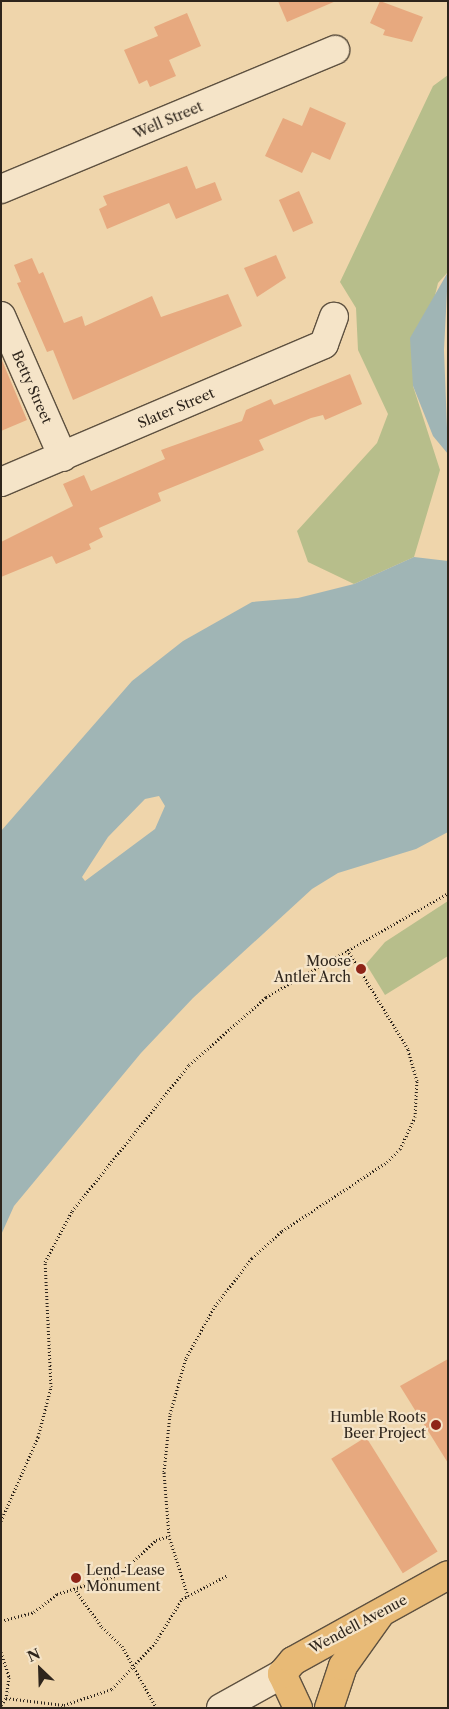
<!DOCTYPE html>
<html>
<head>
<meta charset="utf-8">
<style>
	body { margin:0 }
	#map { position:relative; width:449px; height:1709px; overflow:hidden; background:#efd5ab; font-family:"Libre Caslon Text",serif }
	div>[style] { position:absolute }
	.green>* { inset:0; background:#b7be8b }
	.water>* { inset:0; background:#a0b5b5 }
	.building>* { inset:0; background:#e7a97f; transform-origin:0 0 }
	.path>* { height:3px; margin-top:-1.5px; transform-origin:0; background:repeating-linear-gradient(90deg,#2e251c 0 1px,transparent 0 3.5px) }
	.roads { filter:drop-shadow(1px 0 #5e5140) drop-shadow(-1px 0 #5e5140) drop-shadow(0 1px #5e5140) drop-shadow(0 -1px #5e5140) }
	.minor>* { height:28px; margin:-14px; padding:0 14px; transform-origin:14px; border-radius:14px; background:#f5e4c8 }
	.major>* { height:28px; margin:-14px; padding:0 14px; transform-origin:14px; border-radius:14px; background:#e8ba76 }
	.dots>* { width:14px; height:14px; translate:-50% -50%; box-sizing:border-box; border:2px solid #f5e4c8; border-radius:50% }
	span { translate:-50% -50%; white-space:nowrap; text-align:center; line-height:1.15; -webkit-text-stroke:4.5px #f5e4c8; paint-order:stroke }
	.street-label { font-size:14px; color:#2e251c }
	.poi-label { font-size:14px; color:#2e251c }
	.right { translate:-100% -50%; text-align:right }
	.left { translate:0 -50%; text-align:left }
	.frame { position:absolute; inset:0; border:2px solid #2e251c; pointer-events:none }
	.north { position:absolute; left:15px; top:1644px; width:50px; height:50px; -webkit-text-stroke:4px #f5e4c8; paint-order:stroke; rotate:336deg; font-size:14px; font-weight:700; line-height:20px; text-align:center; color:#2e251c }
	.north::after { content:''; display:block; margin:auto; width:18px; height:22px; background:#2e251c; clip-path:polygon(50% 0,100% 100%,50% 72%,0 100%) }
</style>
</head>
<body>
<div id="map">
	<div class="green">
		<div style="clip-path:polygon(448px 75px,448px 272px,438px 283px,413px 386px,440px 470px,414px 557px,354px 584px,308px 562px,297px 531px,377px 443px,388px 414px,358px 350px,356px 308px,340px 282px,433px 86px)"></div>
		<div style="clip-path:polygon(448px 901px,448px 956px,385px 995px,366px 964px,385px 942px)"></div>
	</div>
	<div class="water">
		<div style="clip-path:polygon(448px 272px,444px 350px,448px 454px,433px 436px,413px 386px,410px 338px)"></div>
		<div style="clip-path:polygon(evenodd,414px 557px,448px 561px,448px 832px,416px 849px,338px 873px,312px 889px,193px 998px,141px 1053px,14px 1206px,1px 1235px,1px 831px,132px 681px,183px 641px,252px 602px,298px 598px,354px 584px,414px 557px,159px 796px,165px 806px,155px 829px,85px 881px,82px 877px,108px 837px,145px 799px,159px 796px)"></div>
	</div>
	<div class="building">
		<div style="clip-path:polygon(278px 1px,336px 1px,287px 22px)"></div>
		<div style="clip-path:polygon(380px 1px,423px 17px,412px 42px,383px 35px,385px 30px,370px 23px)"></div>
		<div style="clip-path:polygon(187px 13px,201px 46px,169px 60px,176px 76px,150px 87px,147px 80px,139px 84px,124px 50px,158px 36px,154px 27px)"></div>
		<div style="clip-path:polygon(310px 107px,346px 123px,330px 160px,312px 152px,302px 173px,265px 156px,283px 118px,302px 126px)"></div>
		<div style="clip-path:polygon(187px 166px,196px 189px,215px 182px,222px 200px,176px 219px,169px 203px,107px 229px,99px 209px,107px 205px,103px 196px)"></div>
		<div style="left:299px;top:191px;width:35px;height:22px;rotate:66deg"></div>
		<div style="clip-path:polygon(276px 255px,286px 278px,257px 297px,244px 268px)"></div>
		<div style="clip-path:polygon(32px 258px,39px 274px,43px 272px,64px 323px,82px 316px,85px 326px,152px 296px,161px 317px,228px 294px,242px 326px,73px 400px,53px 350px,47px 352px,17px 283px,21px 282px,14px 265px)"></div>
		<div style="clip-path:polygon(1px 358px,27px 420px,1px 431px)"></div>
		<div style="clip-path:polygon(350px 374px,362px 404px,325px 420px,323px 415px,311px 418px,259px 440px,264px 450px,158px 493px,161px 501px,99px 528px,103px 537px,89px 544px,91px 549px,56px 564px,52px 556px,1px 577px,1px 542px,73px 506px,63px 484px,84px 475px,91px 491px,165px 459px,161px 450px,242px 421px,246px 410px,271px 399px,274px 405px)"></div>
		<div style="clip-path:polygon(448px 1359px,448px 1463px,400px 1386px)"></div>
		<div style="left:366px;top:1437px;width:135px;height:41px;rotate:58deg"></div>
	</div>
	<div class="path">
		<div style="left:1px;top:1521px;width:92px;rotate:-66.2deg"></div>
		<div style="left:38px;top:1437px;width:52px;rotate:-75.4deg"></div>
		<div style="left:51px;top:1387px;width:125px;rotate:-92.7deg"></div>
		<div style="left:45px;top:1262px;width:58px;rotate:-62.1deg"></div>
		<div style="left:72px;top:1211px;width:187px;rotate:-51.3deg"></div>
		<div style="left:189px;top:1065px;width:103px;rotate:-41.4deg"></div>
		<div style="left:266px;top:997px;width:210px;rotate:-29.7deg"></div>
		<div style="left:76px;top:1591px;width:44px;rotate:54.2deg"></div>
		<div style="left:102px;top:1627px;width:28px;rotate:44deg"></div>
		<div style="left:122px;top:1646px;width:70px;rotate:60.9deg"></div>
		<div style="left:188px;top:1596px;width:63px;rotate:-107.6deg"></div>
		<div style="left:169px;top:1536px;width:64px;rotate:-94.5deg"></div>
		<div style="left:164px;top:1472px;width:58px;rotate:-84.1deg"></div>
		<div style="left:170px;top:1414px;width:58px;rotate:-74.1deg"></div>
		<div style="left:186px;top:1358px;width:60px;rotate:-60.9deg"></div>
		<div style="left:215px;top:1306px;width:61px;rotate:-52.4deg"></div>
		<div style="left:252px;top:1258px;width:40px;rotate:-42deg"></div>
		<div style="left:282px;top:1231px;width:126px;rotate:-33.3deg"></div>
		<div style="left:387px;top:1162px;width:18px;rotate:-45deg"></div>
		<div style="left:400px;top:1149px;width:35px;rotate:-65deg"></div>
		<div style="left:415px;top:1117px;width:36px;rotate:-87deg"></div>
		<div style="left:417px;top:1081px;width:33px;rotate:-106deg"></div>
		<div style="left:408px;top:1049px;width:117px;rotate:-121.4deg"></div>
		<div style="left:1px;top:1621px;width:34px;rotate:-15deg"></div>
		<div style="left:34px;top:1612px;width:29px;rotate:-38deg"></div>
		<div style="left:57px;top:1594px;width:64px;rotate:-17.3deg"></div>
		<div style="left:118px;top:1575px;width:52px;rotate:-42.6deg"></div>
		<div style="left:156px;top:1540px;width:14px;rotate:-17deg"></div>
		<div style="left:1px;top:1652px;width:26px;rotate:72deg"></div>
		<div style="left:9px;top:1677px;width:21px;rotate:98deg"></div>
		<div style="left:1px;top:1705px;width:9px;rotate:-54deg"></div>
		<div style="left:6px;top:1698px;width:58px;rotate:6.9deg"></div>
		<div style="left:64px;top:1705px;width:51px;rotate:-18.4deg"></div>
		<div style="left:112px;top:1689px;width:63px;rotate:-46.9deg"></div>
		<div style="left:155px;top:1643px;width:52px;rotate:-58.5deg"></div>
		<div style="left:182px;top:1599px;width:52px;rotate:-27.6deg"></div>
	</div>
	<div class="roads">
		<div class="minor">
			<div style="left:1px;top:189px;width:362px;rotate:-22.6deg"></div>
			<div style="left:1px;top:316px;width:154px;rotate:66.3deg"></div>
			<div style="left:1px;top:482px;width:351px;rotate:-23.1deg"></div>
			<div style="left:324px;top:344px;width:29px;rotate:-70deg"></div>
			<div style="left:221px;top:1708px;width:70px;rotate:-29.1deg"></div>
		</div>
		<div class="major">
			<div style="left:298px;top:1708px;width:38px;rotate:-115deg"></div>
			<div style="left:282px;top:1674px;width:17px;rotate:-50deg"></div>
			<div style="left:293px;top:1661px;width:177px;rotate:-29deg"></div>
			<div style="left:329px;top:1708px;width:44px;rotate:-71.6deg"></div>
			<div style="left:343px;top:1666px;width:64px;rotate:-54.6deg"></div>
		</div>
	</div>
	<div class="dots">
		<div style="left:361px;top:969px;background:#8f2418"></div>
		<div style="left:436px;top:1425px;background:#8f2418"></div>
		<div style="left:76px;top:1578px;background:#8f2418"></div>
	</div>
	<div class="street-label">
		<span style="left:168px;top:120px;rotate:-23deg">Well Street</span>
		<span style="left:32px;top:387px;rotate:66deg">Betty Street</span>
		<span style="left:176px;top:408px;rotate:-23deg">Slater Street</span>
		<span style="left:358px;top:1624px;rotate:-28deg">Wendell Avenue</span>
	</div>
	<div class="poi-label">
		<span class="right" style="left:351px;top:969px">Moose<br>Antler Arch</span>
		<span class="right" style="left:426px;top:1425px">Humble Roots<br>Beer Project</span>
		<span class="left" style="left:86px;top:1578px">Lend-Lease<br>Monument</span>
	</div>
	<div class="frame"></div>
	<div class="north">N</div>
</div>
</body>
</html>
